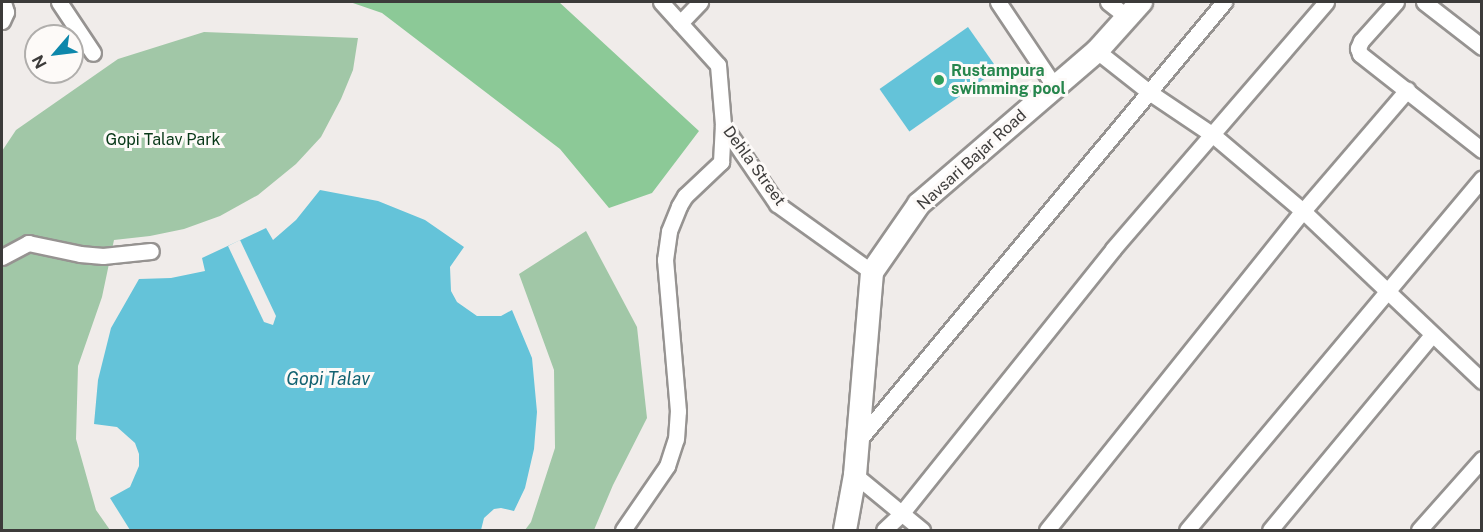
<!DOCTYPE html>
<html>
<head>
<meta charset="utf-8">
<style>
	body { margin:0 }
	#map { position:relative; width:1483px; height:532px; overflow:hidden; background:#f0ecea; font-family:"Public Sans",sans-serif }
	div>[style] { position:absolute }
	.green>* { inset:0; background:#a1c7a7 }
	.forest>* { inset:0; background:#8cc997 }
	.water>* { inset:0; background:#64c3d9; transform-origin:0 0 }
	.pier>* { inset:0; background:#f0ecea }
	.roads { filter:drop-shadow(2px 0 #969391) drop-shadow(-2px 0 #969391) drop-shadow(0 2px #969391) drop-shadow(0 -2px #969391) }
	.street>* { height:15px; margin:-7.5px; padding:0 7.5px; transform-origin:7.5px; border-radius:7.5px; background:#fff }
	.secondary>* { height:22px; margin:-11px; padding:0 11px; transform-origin:11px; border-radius:11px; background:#fff }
	.dots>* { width:16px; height:16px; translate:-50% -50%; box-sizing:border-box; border:3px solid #fdfaf8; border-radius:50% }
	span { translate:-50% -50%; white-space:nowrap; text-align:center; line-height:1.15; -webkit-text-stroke:6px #fdfaf8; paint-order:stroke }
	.leisure-label { font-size:16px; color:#27864d; font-weight:700 }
	.left { translate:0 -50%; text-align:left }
	.park-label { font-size:16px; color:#083818 }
	.street-label { font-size:16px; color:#3c3b3a }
	.water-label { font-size:18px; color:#136271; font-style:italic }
	.frame { position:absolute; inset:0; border:3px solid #3c3b3a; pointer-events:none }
	.north { position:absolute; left:24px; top:24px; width:60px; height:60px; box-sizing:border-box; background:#fdfaf8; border:2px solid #b0aeac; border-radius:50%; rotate:242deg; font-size:16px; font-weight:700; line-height:24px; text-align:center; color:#3c3b3a }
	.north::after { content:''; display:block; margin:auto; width:21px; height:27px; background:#0d87ab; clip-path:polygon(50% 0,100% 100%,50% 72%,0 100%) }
</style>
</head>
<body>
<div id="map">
	<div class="green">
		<div style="clip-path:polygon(204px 32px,358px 38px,353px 70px,341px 99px,321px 137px,296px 164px,258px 195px,220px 216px,184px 229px,150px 236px,114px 240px,102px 297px,78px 366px,76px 439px,96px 510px,110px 530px,2px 530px,2px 151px,16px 130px,118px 59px)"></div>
		<div style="clip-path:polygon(586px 231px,637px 327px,647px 418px,613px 485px,594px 530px,525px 530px,531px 522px,555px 448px,554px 370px,519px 274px)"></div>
	</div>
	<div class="forest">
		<div style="clip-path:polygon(350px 2px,559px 2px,699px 131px,652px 193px,609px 208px,560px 149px,382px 13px)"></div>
	</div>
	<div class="water">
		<div style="left:968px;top:27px;width:52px;height:108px;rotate:55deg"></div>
		<div style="clip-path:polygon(320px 190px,378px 201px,425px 220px,464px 247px,450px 267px,451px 291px,457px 302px,477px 316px,501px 316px,512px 310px,532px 358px,537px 412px,534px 449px,525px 488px,514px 511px,501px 508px,494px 509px,484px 518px,481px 530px,130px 530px,110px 498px,130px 487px,139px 466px,139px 454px,135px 443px,117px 427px,94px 424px,98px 380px,111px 328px,139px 279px,171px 278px,205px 271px,202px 258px,266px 228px,273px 240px,296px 220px)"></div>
	</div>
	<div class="pier">
		<div style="clip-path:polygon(240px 240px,276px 316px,273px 325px,264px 322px,228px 246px)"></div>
	</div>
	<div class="roads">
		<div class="street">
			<div style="left:59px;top:2px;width:61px;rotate:56.3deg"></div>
			<div style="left:661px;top:2px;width:85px;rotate:47.9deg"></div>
			<div style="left:718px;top:65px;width:60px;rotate:85.2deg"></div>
			<div style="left:723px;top:125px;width:96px;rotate:55.6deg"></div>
			<div style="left:777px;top:204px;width:117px;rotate:35.6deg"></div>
			<div style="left:998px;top:2px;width:102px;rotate:56.2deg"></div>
			<div style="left:1108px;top:2px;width:24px;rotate:38deg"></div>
			<div style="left:1396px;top:2px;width:52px;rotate:131.9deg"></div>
			<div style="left:1361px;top:41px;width:8px;rotate:113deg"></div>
			<div style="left:1358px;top:48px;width:6px;rotate:72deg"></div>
			<div style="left:1360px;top:54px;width:155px;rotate:38.2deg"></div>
			<div style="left:1424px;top:2px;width:73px;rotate:37.8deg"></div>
			<div style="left:2px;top:21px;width:10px;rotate:-66deg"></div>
			<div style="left:6px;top:12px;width:10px;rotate:-107deg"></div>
			<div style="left:680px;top:23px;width:29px;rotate:-46deg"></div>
			<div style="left:1097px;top:51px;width:66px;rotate:38.3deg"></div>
			<div style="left:1149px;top:92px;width:77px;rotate:33.9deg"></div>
			<div style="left:1213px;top:135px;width:118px;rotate:40.2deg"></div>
			<div style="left:1303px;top:211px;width:247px;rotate:43.5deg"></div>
			<div style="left:2px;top:257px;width:30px;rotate:-28deg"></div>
			<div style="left:28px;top:243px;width:53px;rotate:11.9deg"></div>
			<div style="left:80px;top:254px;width:23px;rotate:5deg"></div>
			<div style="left:103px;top:256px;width:48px;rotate:-5.9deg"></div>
			<div style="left:858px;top:441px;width:572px;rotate:-50.18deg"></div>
			<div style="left:855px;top:475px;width:87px;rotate:39.4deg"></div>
			<div style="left:623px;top:530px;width:78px;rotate:-55.5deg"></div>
			<div style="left:667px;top:466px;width:28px;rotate:-72deg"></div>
			<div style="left:676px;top:439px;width:28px;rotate:-86deg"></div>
			<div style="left:678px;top:411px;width:152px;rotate:-94.9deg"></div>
			<div style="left:665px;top:260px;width:29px;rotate:-82deg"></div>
			<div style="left:669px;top:231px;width:27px;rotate:-68deg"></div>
			<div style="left:679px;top:206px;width:12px;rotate:-59deg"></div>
			<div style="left:685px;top:196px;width:50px;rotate:-43.4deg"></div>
			<div style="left:721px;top:162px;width:37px;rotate:-87deg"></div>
			<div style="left:884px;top:530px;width:23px;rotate:-43deg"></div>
			<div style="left:901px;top:514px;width:339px;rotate:-51.3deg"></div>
			<div style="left:1113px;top:249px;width:326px;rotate:-49.2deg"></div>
			<div style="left:1047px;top:530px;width:409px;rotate:-51.3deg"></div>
			<div style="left:1303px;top:211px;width:160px;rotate:-49.3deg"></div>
			<div style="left:1187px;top:530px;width:459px;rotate:-50deg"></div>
			<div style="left:1270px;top:530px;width:254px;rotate:-50.3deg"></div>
			<div style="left:1419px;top:530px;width:95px;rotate:-48.4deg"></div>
		</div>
		<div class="secondary">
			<div style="left:845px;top:530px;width:56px;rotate:-79.7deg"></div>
			<div style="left:855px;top:475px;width:204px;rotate:-85.2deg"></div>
			<div style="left:872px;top:272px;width:83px;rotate:-55.3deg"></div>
			<div style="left:919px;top:204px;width:235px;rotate:-40.7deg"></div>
			<div style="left:1097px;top:51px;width:66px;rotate:-48.1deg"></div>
		</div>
	</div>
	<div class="dots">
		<div style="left:939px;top:80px;background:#2e9e5b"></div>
	</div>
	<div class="leisure-label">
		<span class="left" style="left:951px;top:80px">Rustampura<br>swimming pool</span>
	</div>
	<div class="park-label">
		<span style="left:163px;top:140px">Gopi Talav Park</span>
	</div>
	<div class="street-label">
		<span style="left:972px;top:160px;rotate:-42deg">Navsari Bajar Road</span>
		<span style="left:754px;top:166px;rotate:54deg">Dehla Street</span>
	</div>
	<div class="water-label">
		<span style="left:328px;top:379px">Gopi Talav</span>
	</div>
	<div class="frame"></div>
	<div class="north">N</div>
</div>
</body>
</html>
